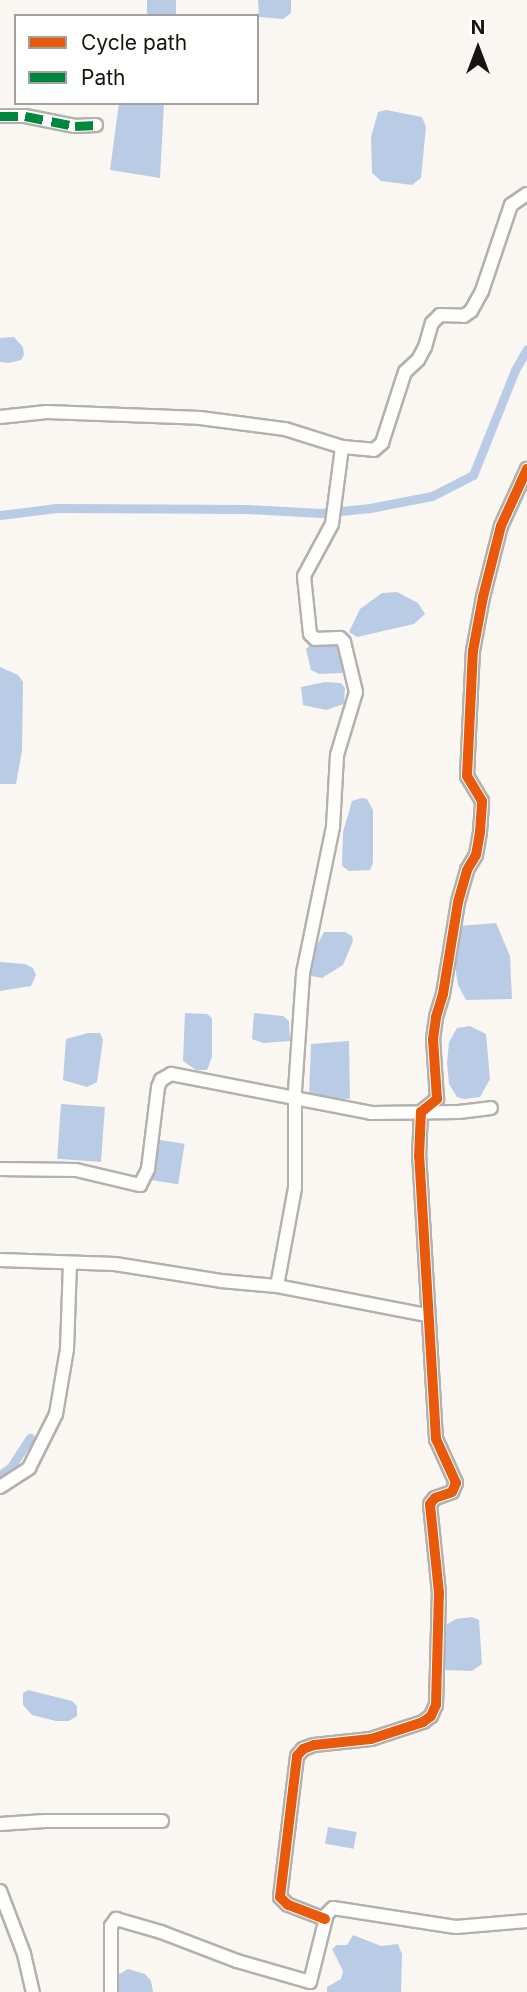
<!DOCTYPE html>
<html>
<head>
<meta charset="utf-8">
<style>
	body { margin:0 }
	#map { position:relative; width:527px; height:1992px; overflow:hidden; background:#faf7f2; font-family:Inter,sans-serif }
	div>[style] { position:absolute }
	.water>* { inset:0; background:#bacce5; transform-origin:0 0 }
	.canal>* { height:9px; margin:-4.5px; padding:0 4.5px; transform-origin:4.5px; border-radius:4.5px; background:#bacce5 }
	.roads { filter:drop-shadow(2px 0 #b3b1ad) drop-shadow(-2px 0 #b3b1ad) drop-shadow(0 2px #b3b1ad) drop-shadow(0 -2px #b3b1ad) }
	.minor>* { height:12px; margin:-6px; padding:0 6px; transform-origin:6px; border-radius:6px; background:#fefefd }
	.quiet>* { height:9px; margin-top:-4.5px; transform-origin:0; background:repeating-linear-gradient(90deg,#00873e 0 18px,transparent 0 27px) }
	.cycleway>* { height:10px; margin:-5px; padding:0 5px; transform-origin:5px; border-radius:5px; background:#e8590c }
	span { translate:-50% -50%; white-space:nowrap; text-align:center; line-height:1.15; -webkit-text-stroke:5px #fff; paint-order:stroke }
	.legend { position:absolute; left:14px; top:14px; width:245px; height:91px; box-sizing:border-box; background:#fff; border:2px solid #a2a1a0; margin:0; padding:9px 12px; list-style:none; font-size:21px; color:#171512 }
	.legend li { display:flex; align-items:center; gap:14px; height:35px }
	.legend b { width:35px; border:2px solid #a2a1a0 }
	.north { position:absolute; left:443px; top:14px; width:70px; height:70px; -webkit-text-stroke:5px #fff; paint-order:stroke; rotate:0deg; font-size:19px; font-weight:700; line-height:28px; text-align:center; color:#171512 }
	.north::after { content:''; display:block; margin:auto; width:24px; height:32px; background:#171512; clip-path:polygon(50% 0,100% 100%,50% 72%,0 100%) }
</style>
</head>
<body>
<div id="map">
	<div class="water">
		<div style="left:147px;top:0;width:29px;height:16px"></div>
		<div style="clip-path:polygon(258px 0,291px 0,291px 13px,283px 19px,259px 17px)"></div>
		<div style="clip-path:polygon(119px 103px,164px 103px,160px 178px,110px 170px)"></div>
		<div style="clip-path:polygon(386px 110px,422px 117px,426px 127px,421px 178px,412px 185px,381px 181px,372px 173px,371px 137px,378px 112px)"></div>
		<div style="clip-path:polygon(14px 337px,23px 347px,24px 355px,21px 360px,9px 363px,0 362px,0 338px)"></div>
		<div style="clip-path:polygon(397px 592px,418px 603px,425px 614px,414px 624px,357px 637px,349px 632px,360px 609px,382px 593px)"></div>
		<div style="clip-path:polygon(312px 644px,338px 646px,345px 665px,342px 673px,319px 674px,311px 670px,306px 649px)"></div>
		<div style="clip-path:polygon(0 667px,18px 675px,23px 682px,22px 751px,16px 784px,0 784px)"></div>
		<div style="clip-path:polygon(325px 682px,341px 683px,345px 688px,344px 704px,326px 710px,303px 705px,301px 687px)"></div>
		<div style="clip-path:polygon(361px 798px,367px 799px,373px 810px,373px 863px,370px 870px,349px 871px,342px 866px,343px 832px,352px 801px)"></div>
		<div style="clip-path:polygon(496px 923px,510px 956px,512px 999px,466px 1000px,458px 985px,454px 960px,458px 926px)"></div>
		<div style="clip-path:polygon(324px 932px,345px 932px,352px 936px,353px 941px,343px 965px,322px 978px,311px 976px,307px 964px)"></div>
		<div style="clip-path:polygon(0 962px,25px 964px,33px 968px,36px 975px,31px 986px,0 991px)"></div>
		<div style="clip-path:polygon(185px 1013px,207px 1014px,212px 1018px,212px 1057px,207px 1070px,196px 1070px,183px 1061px)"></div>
		<div style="clip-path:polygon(254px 1013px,283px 1016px,289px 1021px,290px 1041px,263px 1043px,252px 1039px)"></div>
		<div style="clip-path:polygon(470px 1026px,486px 1034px,490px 1079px,480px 1097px,464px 1099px,457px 1097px,449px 1084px,447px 1063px,449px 1042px,457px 1028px)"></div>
		<div style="clip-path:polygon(88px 1033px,100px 1033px,103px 1040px,97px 1082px,87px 1087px,63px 1080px,66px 1039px)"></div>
		<div style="clip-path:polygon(349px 1041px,350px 1099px,309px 1097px,311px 1044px)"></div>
		<div style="left:61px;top:1104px;width:44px;height:55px;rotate:4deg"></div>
		<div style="left:154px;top:1139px;width:31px;height:41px;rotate:9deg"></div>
		<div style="clip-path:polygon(472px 1617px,479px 1620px,482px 1664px,472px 1671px,444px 1670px,442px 1635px,446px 1625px,456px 1619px)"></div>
		<div style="clip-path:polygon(28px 1690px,72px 1701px,77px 1706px,77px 1716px,69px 1721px,56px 1721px,32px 1715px,23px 1705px,23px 1693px)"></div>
		<div style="left:328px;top:1827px;width:29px;height:17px;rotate:10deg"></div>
		<div style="clip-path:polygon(353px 1935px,381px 1946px,398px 1944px,402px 1954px,401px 1992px,327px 1992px,327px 1987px,341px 1979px,343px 1971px,332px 1949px,337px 1945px,347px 1945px)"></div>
		<div style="clip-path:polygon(128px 1969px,145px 1974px,151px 1981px,153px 1992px,114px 1992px,118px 1975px)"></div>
	</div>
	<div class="canal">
		<div style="left:0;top:515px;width:57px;rotate:-7deg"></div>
		<div style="left:57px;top:508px;width:191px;rotate:0.3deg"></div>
		<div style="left:248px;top:509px;width:73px;rotate:3.1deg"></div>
		<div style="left:321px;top:513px;width:49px;rotate:-5.8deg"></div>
		<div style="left:370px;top:508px;width:63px;rotate:-11deg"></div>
		<div style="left:432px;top:496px;width:46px;rotate:-27.1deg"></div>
		<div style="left:473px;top:475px;width:113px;rotate:-68.2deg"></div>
		<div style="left:515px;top:370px;width:24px;rotate:-60deg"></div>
		<div style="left:0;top:1475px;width:14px;rotate:-36deg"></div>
		<div style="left:11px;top:1467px;width:35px;rotate:-57deg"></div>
	</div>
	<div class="roads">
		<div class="minor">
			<div style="left:0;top:116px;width:25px"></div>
			<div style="left:25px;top:116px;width:51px;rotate:11.3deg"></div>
			<div style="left:75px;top:126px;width:21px;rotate:-3deg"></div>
			<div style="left:0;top:417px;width:47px;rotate:-6.1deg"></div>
			<div style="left:47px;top:412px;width:153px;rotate:2.2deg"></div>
			<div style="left:200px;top:418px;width:86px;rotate:7.4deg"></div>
			<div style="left:285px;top:429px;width:60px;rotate:17.5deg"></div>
			<div style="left:0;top:1169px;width:76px;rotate:0.8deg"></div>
			<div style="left:76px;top:1170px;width:66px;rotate:13.2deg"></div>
			<div style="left:140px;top:1185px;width:18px;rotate:-63deg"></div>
			<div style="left:148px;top:1169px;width:83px;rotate:-83deg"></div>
			<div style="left:158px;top:1087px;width:8px;rotate:-67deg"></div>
			<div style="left:161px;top:1080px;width:12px;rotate:-31deg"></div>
			<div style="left:171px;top:1074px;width:204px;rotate:11deg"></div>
			<div style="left:371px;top:1113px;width:88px;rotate:-0.7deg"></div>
			<div style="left:459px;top:1112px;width:32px;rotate:-7deg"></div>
			<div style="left:0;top:1260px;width:115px;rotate:2deg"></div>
			<div style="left:115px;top:1264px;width:107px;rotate:9.1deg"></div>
			<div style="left:221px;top:1281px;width:56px;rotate:5.1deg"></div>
			<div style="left:277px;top:1286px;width:152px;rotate:11deg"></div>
			<div style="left:277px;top:1286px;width:100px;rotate:-79.6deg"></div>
			<div style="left:295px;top:1188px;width:97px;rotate:-90deg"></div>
			<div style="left:295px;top:1091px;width:118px;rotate:-86.1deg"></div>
			<div style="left:303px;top:973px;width:149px;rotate:-78.4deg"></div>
			<div style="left:333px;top:827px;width:72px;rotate:-86.8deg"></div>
			<div style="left:337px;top:755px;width:66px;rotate:-73.2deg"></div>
			<div style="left:356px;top:692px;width:51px;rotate:-103.5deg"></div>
			<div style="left:344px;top:642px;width:6px;rotate:-135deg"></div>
			<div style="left:340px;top:638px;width:25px;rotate:178deg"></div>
			<div style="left:315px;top:639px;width:7px;rotate:-135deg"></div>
			<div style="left:310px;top:634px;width:58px;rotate:-95.9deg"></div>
			<div style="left:304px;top:576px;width:59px;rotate:-61.7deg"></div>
			<div style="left:332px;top:524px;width:78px;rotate:-82.6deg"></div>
			<div style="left:342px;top:447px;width:32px;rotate:5deg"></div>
			<div style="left:374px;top:450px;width:11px;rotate:-41deg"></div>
			<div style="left:382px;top:443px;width:75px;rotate:-72.1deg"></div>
			<div style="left:405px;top:372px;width:18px;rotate:-43deg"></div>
			<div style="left:418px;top:360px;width:15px;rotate:-62deg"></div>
			<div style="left:425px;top:347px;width:25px;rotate:-74deg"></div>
			<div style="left:432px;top:323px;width:11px;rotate:-45deg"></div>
			<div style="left:440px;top:315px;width:24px;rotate:2deg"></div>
			<div style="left:464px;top:316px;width:9px;rotate:-36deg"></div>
			<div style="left:471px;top:311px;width:23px;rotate:-61deg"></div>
			<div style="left:482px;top:291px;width:91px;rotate:-71.4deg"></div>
			<div style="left:511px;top:205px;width:19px;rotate:-35deg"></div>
			<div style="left:0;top:1487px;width:35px;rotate:-33deg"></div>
			<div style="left:29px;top:1468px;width:60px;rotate:-63.4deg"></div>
			<div style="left:56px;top:1414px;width:66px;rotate:-80.4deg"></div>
			<div style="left:67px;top:1349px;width:85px;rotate:-88deg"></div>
			<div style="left:0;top:1824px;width:45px;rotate:-3.8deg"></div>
			<div style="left:45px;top:1821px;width:117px"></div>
			<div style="left:0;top:1891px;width:67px;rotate:69.1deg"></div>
			<div style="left:24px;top:1954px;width:39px;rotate:77deg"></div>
			<div style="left:325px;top:1919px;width:40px;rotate:-159deg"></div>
			<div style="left:288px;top:1905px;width:11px;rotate:-135deg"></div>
			<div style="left:280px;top:1897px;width:142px;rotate:-83.1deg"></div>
			<div style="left:297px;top:1756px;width:9px;rotate:-49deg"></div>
			<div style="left:303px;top:1749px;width:12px;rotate:-20deg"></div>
			<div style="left:314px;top:1745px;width:57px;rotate:-6deg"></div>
			<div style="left:371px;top:1739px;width:55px;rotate:-18.1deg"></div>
			<div style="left:423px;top:1722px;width:10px;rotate:-37deg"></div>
			<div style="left:431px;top:1716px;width:12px;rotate:-66deg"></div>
			<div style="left:436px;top:1705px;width:112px;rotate:-88.5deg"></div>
			<div style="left:439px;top:1593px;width:89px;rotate:-95.8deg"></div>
			<div style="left:430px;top:1504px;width:8px;rotate:-50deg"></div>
			<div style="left:435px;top:1498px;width:18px;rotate:-19deg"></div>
			<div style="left:452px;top:1492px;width:10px;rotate:-66deg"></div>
			<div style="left:456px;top:1483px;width:48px;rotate:-114.4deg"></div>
			<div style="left:436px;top:1439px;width:283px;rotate:-93.4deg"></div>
			<div style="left:419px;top:1157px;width:45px;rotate:-87.5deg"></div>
			<div style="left:421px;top:1112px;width:21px;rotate:-39deg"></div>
			<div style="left:437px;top:1099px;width:60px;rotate:-93.8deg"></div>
			<div style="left:433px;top:1039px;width:22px;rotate:-82deg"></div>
			<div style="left:436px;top:1017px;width:24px;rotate:-73deg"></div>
			<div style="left:443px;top:994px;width:93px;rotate:-80.7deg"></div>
			<div style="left:458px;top:902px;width:33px;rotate:-74deg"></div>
			<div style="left:467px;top:870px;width:17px;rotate:-59deg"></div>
			<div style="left:476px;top:855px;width:23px;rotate:-80deg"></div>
			<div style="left:480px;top:832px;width:31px;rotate:-86deg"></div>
			<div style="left:482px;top:801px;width:29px;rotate:-121deg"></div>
			<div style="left:467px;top:776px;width:125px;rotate:-87.3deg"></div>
			<div style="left:473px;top:651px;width:55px;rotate:-79.5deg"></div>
			<div style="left:483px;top:597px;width:73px;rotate:-75.8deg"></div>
			<div style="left:501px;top:526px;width:63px;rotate:-65.5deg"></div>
			<div style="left:111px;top:1992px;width:66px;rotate:-90deg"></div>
			<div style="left:111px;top:1926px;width:9px;rotate:-54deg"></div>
			<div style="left:116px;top:1919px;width:47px;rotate:16.1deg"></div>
			<div style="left:161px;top:1932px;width:81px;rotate:20.9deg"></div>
			<div style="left:237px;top:1961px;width:76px;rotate:16deg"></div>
			<div style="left:310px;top:1982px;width:70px;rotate:-76deg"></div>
			<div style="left:327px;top:1914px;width:8px;rotate:-45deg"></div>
			<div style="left:333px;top:1908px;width:124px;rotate:8.8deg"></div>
			<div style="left:456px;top:1927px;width:71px;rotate:-4.8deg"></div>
		</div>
	</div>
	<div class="quiet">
		<div style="left:0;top:116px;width:25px"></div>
		<div style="left:25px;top:116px;width:51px;rotate:11.3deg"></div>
		<div style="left:75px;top:126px;width:21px;rotate:-3deg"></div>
	</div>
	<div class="cycleway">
		<div style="left:325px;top:1919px;width:40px;rotate:-159deg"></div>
		<div style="left:288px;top:1905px;width:11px;rotate:-135deg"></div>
		<div style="left:280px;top:1897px;width:142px;rotate:-83.1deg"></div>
		<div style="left:297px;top:1756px;width:9px;rotate:-49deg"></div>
		<div style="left:303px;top:1749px;width:12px;rotate:-20deg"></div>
		<div style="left:314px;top:1745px;width:57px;rotate:-6deg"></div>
		<div style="left:371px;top:1739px;width:55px;rotate:-18.1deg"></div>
		<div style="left:423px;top:1722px;width:10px;rotate:-37deg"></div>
		<div style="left:431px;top:1716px;width:12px;rotate:-66deg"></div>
		<div style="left:436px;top:1705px;width:112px;rotate:-88.5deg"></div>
		<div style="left:439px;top:1593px;width:89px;rotate:-95.8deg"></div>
		<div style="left:430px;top:1504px;width:8px;rotate:-50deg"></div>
		<div style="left:435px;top:1498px;width:18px;rotate:-19deg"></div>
		<div style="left:452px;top:1492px;width:10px;rotate:-66deg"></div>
		<div style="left:456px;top:1483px;width:48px;rotate:-114.4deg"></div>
		<div style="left:436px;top:1439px;width:283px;rotate:-93.4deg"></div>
		<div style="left:419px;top:1157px;width:45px;rotate:-87.5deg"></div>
		<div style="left:421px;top:1112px;width:21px;rotate:-39deg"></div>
		<div style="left:437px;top:1099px;width:60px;rotate:-93.8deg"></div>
		<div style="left:433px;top:1039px;width:22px;rotate:-82deg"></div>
		<div style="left:436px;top:1017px;width:24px;rotate:-73deg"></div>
		<div style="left:443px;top:994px;width:93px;rotate:-80.7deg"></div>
		<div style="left:458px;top:902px;width:33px;rotate:-74deg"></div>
		<div style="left:467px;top:870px;width:17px;rotate:-59deg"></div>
		<div style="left:476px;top:855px;width:23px;rotate:-80deg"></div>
		<div style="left:480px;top:832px;width:31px;rotate:-86deg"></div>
		<div style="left:482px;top:801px;width:29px;rotate:-121deg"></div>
		<div style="left:467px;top:776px;width:125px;rotate:-87.3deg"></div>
		<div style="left:473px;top:651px;width:55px;rotate:-79.5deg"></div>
		<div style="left:483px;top:597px;width:73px;rotate:-75.8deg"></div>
		<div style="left:501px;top:526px;width:63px;rotate:-65.5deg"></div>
	</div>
	<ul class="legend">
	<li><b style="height:9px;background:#e8590c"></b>Cycle path</li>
	<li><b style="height:9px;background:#00873e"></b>Path</li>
	</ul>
	<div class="north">N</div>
</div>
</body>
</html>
